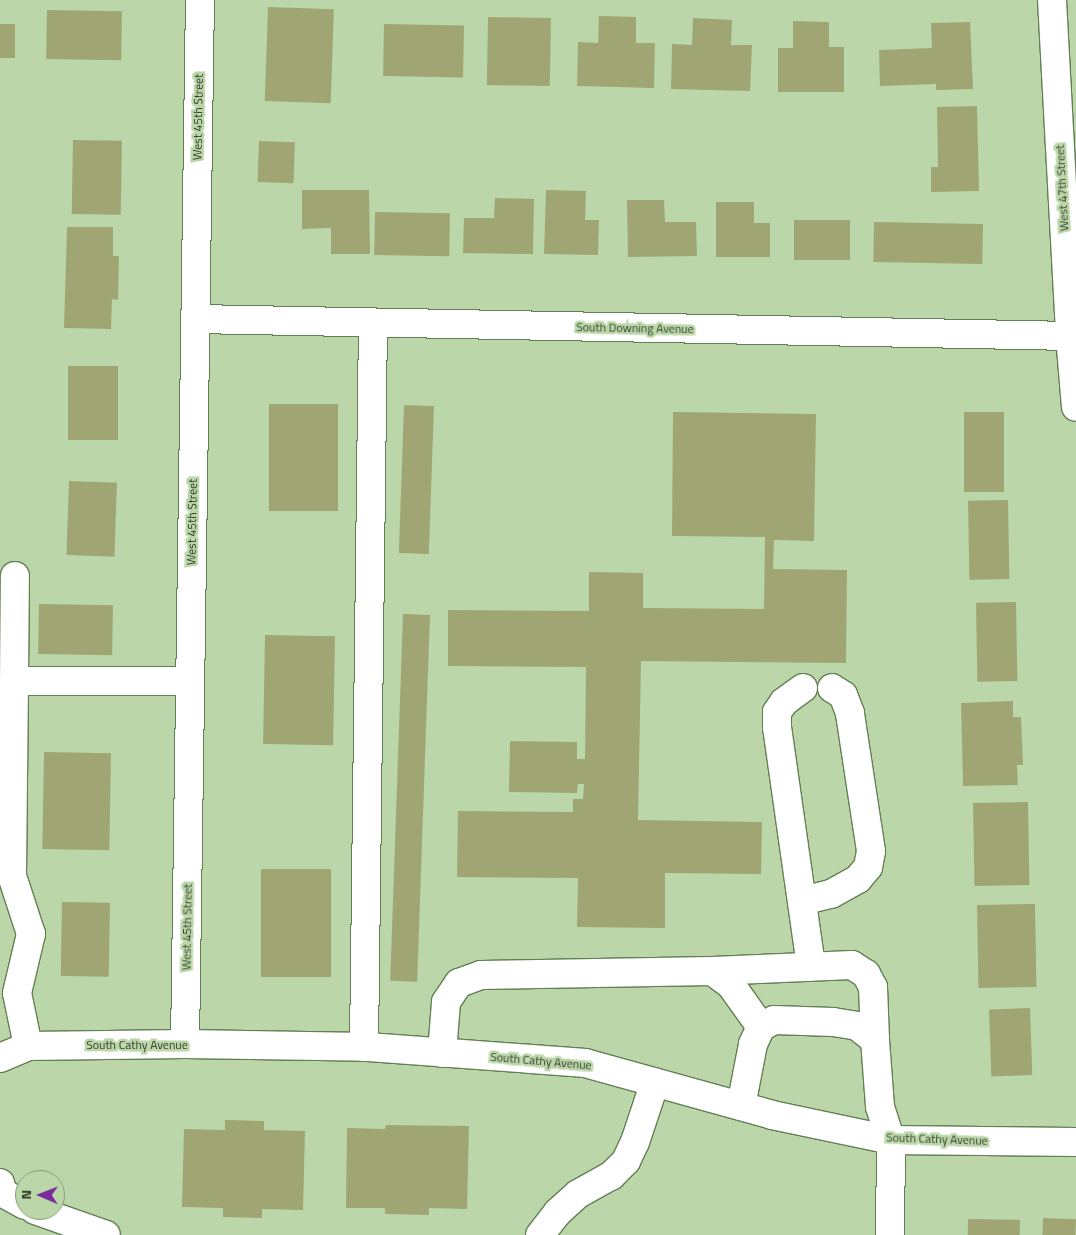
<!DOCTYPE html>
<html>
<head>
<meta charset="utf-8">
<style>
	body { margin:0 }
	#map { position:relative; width:1076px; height:1235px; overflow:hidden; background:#bbd7a9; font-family:"Titillium Web",sans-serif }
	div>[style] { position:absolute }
	.building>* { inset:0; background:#a0a673; transform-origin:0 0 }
	.roads { filter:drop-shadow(1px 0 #647e53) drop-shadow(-1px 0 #647e53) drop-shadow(0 1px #647e53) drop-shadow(0 -1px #647e53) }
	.minor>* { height:28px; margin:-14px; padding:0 14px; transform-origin:14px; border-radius:14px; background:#fff }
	span { translate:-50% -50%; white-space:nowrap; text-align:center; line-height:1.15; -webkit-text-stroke:5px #bbd7a9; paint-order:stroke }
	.street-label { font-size:12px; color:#333e2b }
	.north { position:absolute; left:15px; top:1170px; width:50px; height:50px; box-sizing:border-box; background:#bbd7a9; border:1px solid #859a77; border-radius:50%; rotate:271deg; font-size:14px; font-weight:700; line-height:20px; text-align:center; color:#333e2b }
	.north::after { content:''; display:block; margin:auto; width:18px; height:22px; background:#7a2b9b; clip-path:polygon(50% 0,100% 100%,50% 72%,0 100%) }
</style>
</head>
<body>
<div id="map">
	<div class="building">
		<div style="left:268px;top:7px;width:66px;height:94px;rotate:2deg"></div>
		<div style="left:47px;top:10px;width:75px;height:49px;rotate:1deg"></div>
		<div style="clip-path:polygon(599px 16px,636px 17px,636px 43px,655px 43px,654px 88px,577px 86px,578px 42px,598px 43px)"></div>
		<div style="left:488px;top:17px;width:63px;height:68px;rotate:1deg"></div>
		<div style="clip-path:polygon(693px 18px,732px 20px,731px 45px,752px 45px,750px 91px,671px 89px,672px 44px,692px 45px)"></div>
		<div style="clip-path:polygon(793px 21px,829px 22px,829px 47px,844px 47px,844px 92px,778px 92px,778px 48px,793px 48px)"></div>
		<div style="clip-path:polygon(970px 22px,973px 89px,936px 90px,936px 84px,880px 86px,879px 50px,932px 48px,931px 23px)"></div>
		<div style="left:0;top:24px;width:15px;height:34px"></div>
		<div style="left:384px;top:24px;width:80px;height:52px;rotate:1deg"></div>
		<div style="clip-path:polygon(977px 106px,979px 191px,931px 192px,931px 167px,938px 167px,937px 107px)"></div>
		<div style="left:73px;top:140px;width:49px;height:74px;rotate:1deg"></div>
		<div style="left:259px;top:141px;width:36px;height:41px;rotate:2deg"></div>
		<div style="clip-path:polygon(302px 190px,369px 190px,370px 254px,331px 254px,331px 228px,302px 229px)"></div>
		<div style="clip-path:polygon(546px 190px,586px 191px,585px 220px,599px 220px,598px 255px,544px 254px)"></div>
		<div style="clip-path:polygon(495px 198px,534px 199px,533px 254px,463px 253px,464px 218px,494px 218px)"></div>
		<div style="clip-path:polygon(627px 200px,664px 200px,665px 222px,696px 222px,697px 256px,628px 257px)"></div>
		<div style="clip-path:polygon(716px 202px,754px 202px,754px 223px,770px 223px,770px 257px,716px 257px)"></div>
		<div style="left:375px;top:212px;width:75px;height:43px;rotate:1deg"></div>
		<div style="left:850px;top:220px;width:40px;height:56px;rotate:90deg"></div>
		<div style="left:874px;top:222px;width:109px;height:40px;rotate:1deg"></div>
		<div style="clip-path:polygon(67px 227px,113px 227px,113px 256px,119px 256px,118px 300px,112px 299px,111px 329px,64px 328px)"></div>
		<div style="left:68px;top:366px;width:50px;height:74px"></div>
		<div style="left:269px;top:404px;width:69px;height:107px"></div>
		<div style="left:404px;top:405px;width:30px;height:148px;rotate:2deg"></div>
		<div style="clip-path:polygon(673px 412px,816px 414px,814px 541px,774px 540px,773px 569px,847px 570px,846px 663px,641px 661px,638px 820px,762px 822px,761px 874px,665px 873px,665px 928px,577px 927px,578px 878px,457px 877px,458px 811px,573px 812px,573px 799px,583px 799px,584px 784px,578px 784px,577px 793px,509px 792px,510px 741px,577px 742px,577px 759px,585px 759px,586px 667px,448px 666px,448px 610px,589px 611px,589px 572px,643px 573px,643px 608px,764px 609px,765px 537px,672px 536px)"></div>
		<div style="left:964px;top:412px;width:40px;height:80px"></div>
		<div style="left:69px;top:481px;width:48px;height:74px;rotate:2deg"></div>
		<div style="left:1008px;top:500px;width:79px;height:40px;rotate:89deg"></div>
		<div style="left:1016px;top:602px;width:79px;height:40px;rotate:89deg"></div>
		<div style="left:39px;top:604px;width:74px;height:50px;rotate:1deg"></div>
		<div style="left:403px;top:614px;width:27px;height:367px;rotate:2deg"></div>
		<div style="left:265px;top:635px;width:70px;height:109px;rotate:1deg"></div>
		<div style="clip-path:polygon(1013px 701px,1013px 717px,1021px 717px,1023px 765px,1017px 765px,1018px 785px,963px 786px,961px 703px)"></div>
		<div style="left:44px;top:752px;width:67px;height:97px;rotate:1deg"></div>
		<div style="left:1028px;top:802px;width:83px;height:55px;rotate:89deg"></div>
		<div style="left:261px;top:869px;width:70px;height:108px"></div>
		<div style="left:62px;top:902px;width:48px;height:74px;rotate:1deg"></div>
		<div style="left:1035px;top:904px;width:83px;height:58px;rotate:89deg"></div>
		<div style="left:1030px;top:1008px;width:67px;height:41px;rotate:88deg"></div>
		<div style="clip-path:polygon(225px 1120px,264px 1121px,264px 1130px,305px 1131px,303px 1210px,262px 1209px,262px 1218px,223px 1217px,223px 1208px,182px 1207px,184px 1129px,225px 1130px)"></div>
		<div style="clip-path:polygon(386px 1125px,469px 1126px,467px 1209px,429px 1208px,429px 1215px,385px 1214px,385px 1208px,346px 1208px,347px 1128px,385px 1129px)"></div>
		<div style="left:1043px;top:1218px;width:33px;height:17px;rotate:2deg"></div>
		<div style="left:968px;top:1219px;width:52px;height:16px;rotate:1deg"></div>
	</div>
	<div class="roads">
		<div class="minor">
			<div style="left:1052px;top:0;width:336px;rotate:86.9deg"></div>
			<div style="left:1070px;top:336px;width:71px;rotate:85.2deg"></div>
			<div style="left:195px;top:319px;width:881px;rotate:1.11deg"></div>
			<div style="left:14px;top:681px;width:105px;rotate:-89.5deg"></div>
			<div style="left:803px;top:688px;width:24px;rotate:144deg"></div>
			<div style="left:784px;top:702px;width:12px;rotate:125deg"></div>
			<div style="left:777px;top:712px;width:15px;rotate:90deg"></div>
			<div style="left:777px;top:727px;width:242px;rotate:81.9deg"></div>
			<div style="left:802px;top:901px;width:30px;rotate:-14deg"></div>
			<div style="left:831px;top:894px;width:31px;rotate:-29deg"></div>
			<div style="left:858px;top:879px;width:16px;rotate:-50deg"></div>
			<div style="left:868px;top:867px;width:16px;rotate:-79deg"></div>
			<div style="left:871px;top:851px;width:140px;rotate:-98.7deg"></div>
			<div style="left:850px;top:713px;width:19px;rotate:-111deg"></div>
			<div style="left:843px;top:695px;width:13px;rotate:-148deg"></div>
			<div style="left:712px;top:971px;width:140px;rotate:-2.5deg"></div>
			<div style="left:852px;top:965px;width:17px;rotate:33deg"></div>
			<div style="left:866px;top:974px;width:15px;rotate:62deg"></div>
			<div style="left:873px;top:987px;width:53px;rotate:87.8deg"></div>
			<div style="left:185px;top:1044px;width:1044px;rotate:-89.18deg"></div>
			<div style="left:28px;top:1046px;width:54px;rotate:-101.7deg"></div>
			<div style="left:17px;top:993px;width:61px;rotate:-76.7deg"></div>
			<div style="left:31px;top:934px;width:61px;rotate:-108.1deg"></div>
			<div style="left:12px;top:876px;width:195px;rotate:-89.4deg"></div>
			<div style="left:14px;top:681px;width:176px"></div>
			<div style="left:364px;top:1047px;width:724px;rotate:-89.29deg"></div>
			<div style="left:442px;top:1053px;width:51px;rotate:-85.5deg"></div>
			<div style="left:446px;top:1002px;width:23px;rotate:-56deg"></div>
			<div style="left:459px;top:983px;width:23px;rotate:-20deg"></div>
			<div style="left:481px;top:975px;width:231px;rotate:-1deg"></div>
			<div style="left:712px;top:971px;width:24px;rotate:36deg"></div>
			<div style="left:731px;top:985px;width:52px;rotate:54.5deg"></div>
			<div style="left:0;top:1058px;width:30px;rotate:-23deg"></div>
			<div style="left:28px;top:1046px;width:157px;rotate:-0.7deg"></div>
			<div style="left:185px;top:1044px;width:183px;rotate:0.9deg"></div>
			<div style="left:368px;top:1047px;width:218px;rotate:4.2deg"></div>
			<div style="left:585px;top:1063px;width:194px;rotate:15.5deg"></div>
			<div style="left:772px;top:1115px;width:122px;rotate:11.9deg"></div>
			<div style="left:891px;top:1140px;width:185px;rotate:0.6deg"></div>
			<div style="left:741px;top:1106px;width:63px;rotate:-79deg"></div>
			<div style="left:753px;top:1044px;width:19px;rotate:-65deg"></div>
			<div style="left:761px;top:1027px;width:15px;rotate:-28deg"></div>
			<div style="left:774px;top:1020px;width:59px;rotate:1.9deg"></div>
			<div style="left:833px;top:1022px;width:24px;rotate:9deg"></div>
			<div style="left:857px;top:1026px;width:23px;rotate:38deg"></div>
			<div style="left:875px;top:1040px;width:67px;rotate:85.7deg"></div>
			<div style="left:880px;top:1107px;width:35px;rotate:72deg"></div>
			<div style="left:891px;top:1140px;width:95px;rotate:90.6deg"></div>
			<div style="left:0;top:1183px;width:10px;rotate:73deg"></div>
			<div style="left:3px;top:1193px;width:25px;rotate:29deg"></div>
			<div style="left:35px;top:1210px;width:75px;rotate:19.4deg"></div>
			<div style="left:540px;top:1235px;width:29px;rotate:-52deg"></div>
			<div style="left:558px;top:1212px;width:27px;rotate:-42deg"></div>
			<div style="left:578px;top:1194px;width:38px;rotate:-29deg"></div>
			<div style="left:611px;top:1176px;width:21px;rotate:-45deg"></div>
			<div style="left:626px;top:1161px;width:21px;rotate:-65deg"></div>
			<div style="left:635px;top:1142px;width:63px;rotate:-71.6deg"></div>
		</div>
	</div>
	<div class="street-label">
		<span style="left:198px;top:117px;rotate:-89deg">West 45th Street</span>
		<span style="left:1062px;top:188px;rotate:-93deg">West 47th Street</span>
		<span style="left:635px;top:328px;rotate:1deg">South Downing Avenue</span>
		<span style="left:192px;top:522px;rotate:-89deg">West 45th Street</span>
		<span style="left:187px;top:927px;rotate:-89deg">West 45th Street</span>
		<span style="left:137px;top:1045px">South Cathy Avenue</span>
		<span style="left:541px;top:1061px;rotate:5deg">South Cathy Avenue</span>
		<span style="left:937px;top:1139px;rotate:2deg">South Cathy Avenue</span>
	</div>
	<div class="north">N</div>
</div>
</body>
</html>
